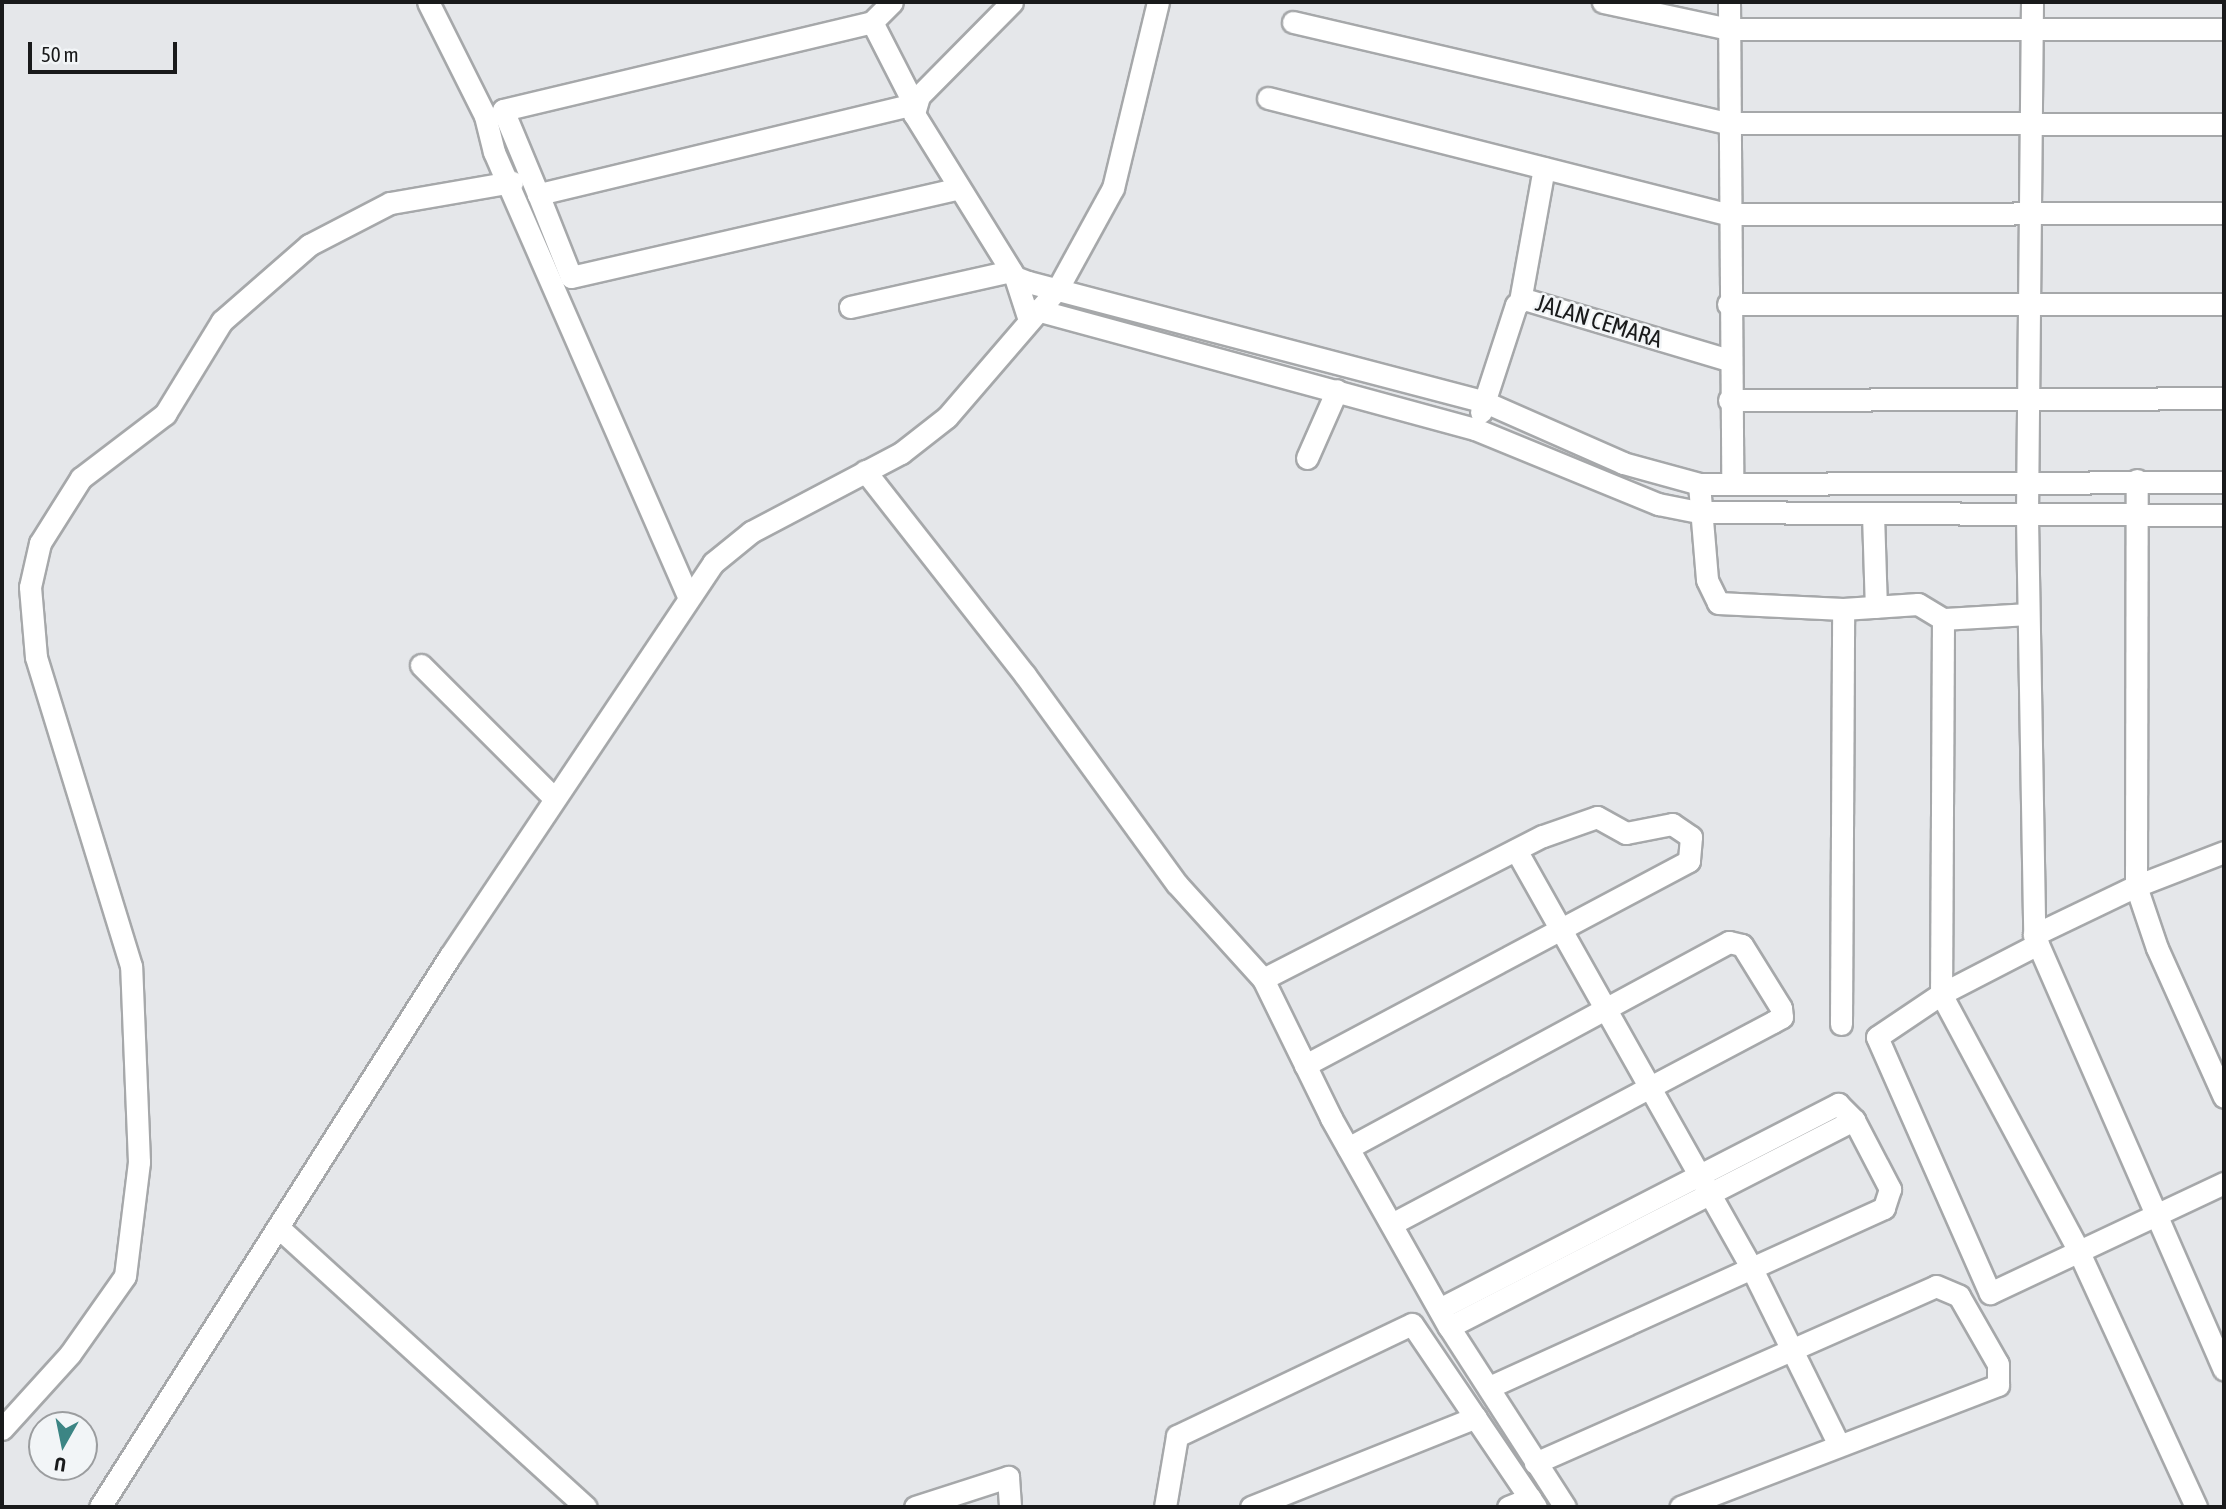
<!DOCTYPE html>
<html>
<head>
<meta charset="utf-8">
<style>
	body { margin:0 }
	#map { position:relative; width:2226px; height:1509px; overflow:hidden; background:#e5e7ea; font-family:"Asap Condensed",sans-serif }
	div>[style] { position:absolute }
	.roads { filter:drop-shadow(2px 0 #a6a8aa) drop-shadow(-2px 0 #a6a8aa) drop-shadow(0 2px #a6a8aa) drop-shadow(0 -2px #a6a8aa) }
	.minor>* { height:21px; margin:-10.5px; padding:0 10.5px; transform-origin:10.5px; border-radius:10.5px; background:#fff }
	span { translate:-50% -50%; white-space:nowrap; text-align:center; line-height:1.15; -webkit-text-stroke:5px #f2f5f7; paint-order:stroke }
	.street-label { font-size:24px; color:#191a1b }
	.frame { position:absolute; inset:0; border:4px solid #191a1b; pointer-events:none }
	.north { position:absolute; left:28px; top:1411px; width:70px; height:70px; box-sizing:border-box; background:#f2f5f7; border:2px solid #9b9d9f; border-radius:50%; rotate:189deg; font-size:19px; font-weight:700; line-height:28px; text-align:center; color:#191a1b }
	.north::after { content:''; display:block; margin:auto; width:24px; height:32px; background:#3c8584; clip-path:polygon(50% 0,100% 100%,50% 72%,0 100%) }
	.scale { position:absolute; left:28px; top:42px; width:149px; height:32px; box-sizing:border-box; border:4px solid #191a1b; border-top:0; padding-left:9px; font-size:21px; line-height:24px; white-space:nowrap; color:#191a1b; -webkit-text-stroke:5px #f2f5f7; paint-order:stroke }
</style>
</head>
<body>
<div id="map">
	<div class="roads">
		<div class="minor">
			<div style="left:428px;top:2px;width:127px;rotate:63.4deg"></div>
			<div style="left:485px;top:116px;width:37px;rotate:76deg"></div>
			<div style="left:494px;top:152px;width:485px;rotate:66.4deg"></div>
			<div style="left:1012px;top:2px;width:132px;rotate:134.7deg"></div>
			<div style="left:919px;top:96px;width:19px;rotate:106deg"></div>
			<div style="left:914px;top:114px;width:192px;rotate:58.2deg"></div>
			<div style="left:1015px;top:277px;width:14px;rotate:21deg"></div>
			<div style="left:1028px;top:282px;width:472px;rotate:14.7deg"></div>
			<div style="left:1485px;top:402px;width:151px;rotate:23.8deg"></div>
			<div style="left:1623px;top:463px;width:79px;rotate:15.4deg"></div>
			<div style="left:1699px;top:484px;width:525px;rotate:-0.22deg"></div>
			<div style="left:1603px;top:2px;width:129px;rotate:12.1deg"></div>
			<div style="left:1729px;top:29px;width:495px"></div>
			<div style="left:1729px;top:2px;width:482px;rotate:89.6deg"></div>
			<div style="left:2032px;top:2px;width:515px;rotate:90.56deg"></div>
			<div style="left:2027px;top:517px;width:418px;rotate:89deg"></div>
			<div style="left:2034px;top:935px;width:474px;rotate:66.4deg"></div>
			<div style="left:872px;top:22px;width:92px;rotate:62.9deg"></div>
			<div style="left:914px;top:104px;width:387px;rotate:166.5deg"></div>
			<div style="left:538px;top:194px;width:91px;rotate:-112.6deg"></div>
			<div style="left:503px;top:110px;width:379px;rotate:-13.4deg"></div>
			<div style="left:872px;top:22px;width:28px;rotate:-45deg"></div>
			<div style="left:1293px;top:22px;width:447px;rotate:13.1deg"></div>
			<div style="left:1728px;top:123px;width:496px;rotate:0.1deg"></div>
			<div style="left:1268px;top:98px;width:474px;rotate:14.2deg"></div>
			<div style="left:1728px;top:214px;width:496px;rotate:-0.1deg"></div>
			<div style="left:538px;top:194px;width:89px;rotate:68.3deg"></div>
			<div style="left:571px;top:277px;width:398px;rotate:-12.9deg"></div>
			<div style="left:1015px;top:277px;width:45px;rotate:72deg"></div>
			<div style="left:1520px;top:301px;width:135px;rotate:-79.8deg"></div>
			<div style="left:1728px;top:304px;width:496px"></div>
			<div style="left:850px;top:307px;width:165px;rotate:-12.6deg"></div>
			<div style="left:1037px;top:310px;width:454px;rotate:15.2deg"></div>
			<div style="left:1475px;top:429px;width:198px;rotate:22.3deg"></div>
			<div style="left:1658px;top:504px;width:41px;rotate:11.3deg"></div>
			<div style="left:1698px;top:512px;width:526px;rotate:0.33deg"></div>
			<div style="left:1729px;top:400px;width:495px;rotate:-0.2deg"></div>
			<div style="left:1481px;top:412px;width:113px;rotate:-71.9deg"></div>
			<div style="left:1516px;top:305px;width:10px;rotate:-37deg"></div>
			<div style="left:1524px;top:299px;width:214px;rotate:16.6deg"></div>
			<div style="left:1307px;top:458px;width:74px;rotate:-66.2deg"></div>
			<div style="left:865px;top:471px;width:259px;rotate:51.9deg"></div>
			<div style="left:1025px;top:675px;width:258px;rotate:54deg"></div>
			<div style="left:1177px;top:884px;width:128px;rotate:47.8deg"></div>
			<div style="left:1263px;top:979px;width:314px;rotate:-27.1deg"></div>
			<div style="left:1543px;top:836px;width:57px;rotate:-19.4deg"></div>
			<div style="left:1597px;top:817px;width:33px;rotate:29deg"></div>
			<div style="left:1626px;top:833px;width:47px;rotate:-11.1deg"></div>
			<div style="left:1672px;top:824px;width:23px;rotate:34deg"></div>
			<div style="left:1691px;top:837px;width:24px;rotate:95deg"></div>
			<div style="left:1689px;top:861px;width:435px;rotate:152deg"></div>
			<div style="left:1699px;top:484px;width:96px;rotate:85.2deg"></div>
			<div style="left:1707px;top:580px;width:25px;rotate:64deg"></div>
			<div style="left:1718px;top:603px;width:125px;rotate:2.7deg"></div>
			<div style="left:1843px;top:609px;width:75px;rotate:-3.8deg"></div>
			<div style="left:1918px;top:604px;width:29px;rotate:31deg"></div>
			<div style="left:1943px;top:619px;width:375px;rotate:90.3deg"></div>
			<div style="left:1941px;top:994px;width:288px;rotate:61.8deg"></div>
			<div style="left:2077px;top:1248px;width:285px;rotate:65.3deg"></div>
			<div style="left:1873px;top:514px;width:93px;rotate:88.2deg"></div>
			<div style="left:1943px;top:619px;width:84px;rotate:-3.4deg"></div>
			<div style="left:421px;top:665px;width:188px;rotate:45deg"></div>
			<div style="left:1516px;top:850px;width:476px;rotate:60.6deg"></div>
			<div style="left:1750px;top:1265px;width:199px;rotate:63.7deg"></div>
			<div style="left:2224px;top:852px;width:94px;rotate:158.9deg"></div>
			<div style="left:2136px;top:886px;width:65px;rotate:71.3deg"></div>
			<div style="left:2157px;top:948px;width:163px;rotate:65.8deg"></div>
			<div style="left:2034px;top:935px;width:113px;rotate:-25.7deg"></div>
			<div style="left:2136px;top:886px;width:406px;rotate:-89.9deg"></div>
			<div style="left:2038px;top:944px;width:109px;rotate:152.7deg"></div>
			<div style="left:1941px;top:994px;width:77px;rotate:146.1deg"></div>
			<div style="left:1877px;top:1037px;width:280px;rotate:66.2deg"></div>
			<div style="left:1990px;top:1293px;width:259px;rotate:-25.2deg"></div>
			<div style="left:1263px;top:979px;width:155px;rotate:63.9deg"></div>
			<div style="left:1331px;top:1118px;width:240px;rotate:60.6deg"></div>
			<div style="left:1449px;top:1327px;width:214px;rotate:57.2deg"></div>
			<div style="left:1841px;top:1024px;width:415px;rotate:-89.7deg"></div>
			<div style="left:1348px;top:1148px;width:433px;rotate:-28.4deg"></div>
			<div style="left:1729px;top:942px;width:13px;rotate:13deg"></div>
			<div style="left:1742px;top:945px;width:74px;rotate:58.2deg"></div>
			<div style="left:1781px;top:1008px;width:9px;rotate:84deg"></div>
			<div style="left:1782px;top:1017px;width:10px;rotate:151deg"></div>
			<div style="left:1773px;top:1022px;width:431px;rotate:152.1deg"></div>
			<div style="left:278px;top:1227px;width:416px;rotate:42.3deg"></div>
			<div style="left:1439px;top:1309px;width:449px;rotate:-27.2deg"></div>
			<div style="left:1838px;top:1104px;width:23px;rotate:45deg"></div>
			<div style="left:1854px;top:1120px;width:78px;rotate:62.4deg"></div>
			<div style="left:1890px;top:1189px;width:20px;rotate:108deg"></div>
			<div style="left:1884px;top:1208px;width:433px;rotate:155.6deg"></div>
			<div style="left:1449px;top:1327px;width:455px;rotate:-27.1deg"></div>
			<div style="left:2px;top:1429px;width:101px;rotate:-47.8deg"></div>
			<div style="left:70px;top:1354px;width:95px;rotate:-54.8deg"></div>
			<div style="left:125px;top:1276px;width:115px;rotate:-83deg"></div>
			<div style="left:139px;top:1162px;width:196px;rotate:-92.3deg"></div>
			<div style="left:131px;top:966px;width:323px;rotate:-107.1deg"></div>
			<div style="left:36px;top:657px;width:70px;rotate:-94.9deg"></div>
			<div style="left:30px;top:587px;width:45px;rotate:-77.2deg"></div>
			<div style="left:40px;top:543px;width:77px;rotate:-57.8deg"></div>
			<div style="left:81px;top:478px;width:106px;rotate:-37.3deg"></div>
			<div style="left:165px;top:414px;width:109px;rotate:-58.5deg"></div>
			<div style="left:222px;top:321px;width:116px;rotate:-41.1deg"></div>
			<div style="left:309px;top:245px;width:91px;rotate:-27.4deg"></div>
			<div style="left:390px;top:203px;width:124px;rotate:-9.8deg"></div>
			<div style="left:1535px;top:1463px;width:438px;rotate:-23.8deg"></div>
			<div style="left:1936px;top:1286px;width:25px;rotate:23deg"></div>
			<div style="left:1959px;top:1296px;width:78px;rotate:60.2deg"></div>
			<div style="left:1998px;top:1364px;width:21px;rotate:90deg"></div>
			<div style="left:1998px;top:1385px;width:340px;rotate:159deg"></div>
			<div style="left:100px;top:1507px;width:653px;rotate:-57.58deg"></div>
			<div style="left:450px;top:956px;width:473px;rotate:-56.2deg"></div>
			<div style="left:713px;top:563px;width:49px;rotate:-39.2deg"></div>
			<div style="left:751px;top:532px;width:170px;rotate:-27.8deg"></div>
			<div style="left:901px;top:453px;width:58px;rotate:-38deg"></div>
			<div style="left:947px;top:417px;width:170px;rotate:-49.3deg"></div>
			<div style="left:1058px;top:288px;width:114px;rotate:-61.2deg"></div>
			<div style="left:1113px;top:188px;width:191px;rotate:-76.4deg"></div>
			<div style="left:915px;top:1507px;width:98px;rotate:-17.9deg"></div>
			<div style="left:1008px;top:1477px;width:30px;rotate:86deg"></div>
			<div style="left:1165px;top:1507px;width:72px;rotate:-80.4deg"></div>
			<div style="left:1177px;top:1436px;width:260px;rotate:-25.5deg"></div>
			<div style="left:1412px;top:1324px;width:221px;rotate:55.9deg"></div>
			<div style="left:1251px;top:1507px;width:242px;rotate:-21.8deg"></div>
			<div style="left:1508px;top:1507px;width:24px;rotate:-22deg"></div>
		</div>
	</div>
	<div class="street-label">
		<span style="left:1599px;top:321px;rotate:17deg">JALAN CEMARA</span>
	</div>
	<div class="frame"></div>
	<div class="north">U</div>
	<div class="scale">50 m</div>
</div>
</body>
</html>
